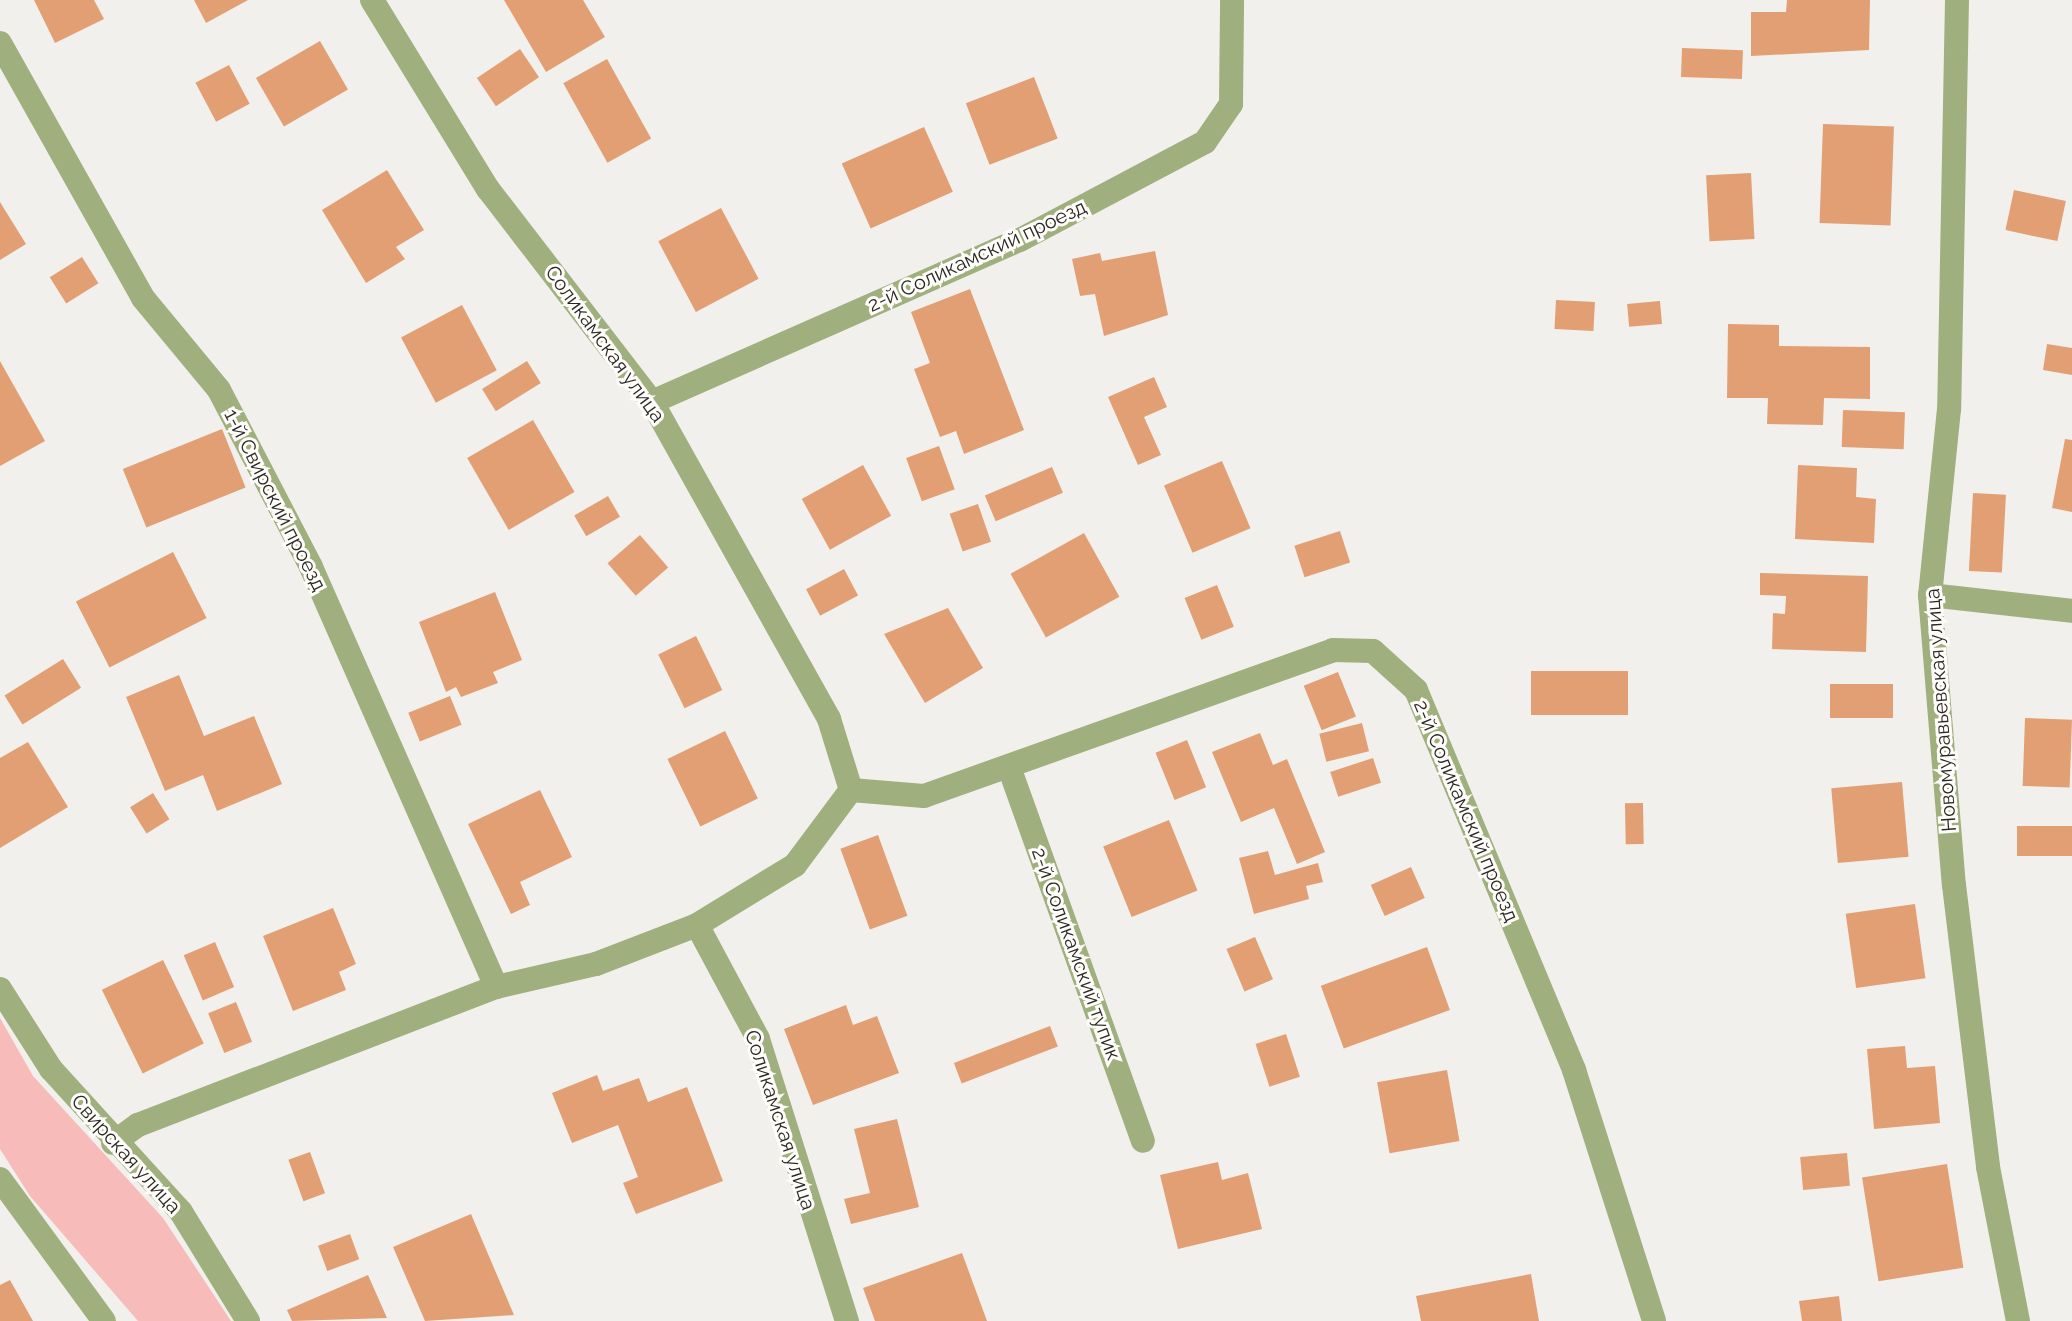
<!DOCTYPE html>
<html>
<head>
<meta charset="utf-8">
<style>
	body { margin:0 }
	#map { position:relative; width:2072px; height:1321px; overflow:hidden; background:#f1f0ec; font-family:Raleway,sans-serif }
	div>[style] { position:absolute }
	.green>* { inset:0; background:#f7bbb9 }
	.building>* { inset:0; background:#e29f73; transform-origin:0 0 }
	.minor>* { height:24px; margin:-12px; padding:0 12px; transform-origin:12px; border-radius:12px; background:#9faf7d }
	span { translate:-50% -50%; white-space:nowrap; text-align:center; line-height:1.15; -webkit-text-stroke:6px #fffdf9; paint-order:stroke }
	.street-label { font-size:20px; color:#292827 }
</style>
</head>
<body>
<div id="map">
	<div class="green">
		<div style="clip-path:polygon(0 1018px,33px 1076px,163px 1218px,231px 1321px,138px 1321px,30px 1196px,0 1149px)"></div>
	</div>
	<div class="building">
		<div style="clip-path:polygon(34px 0,94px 0,104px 19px,55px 43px)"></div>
		<div style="clip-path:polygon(194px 0,248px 0,206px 23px)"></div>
		<div style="clip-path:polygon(504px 0,583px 0,605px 37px,546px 72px)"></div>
		<div style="clip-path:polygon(1787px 0,1870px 0,1869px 50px,1751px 56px,1751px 12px,1786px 12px)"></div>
		<div style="left:320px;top:41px;width:56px;height:74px;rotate:60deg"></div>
		<div style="left:1682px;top:48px;width:61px;height:29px;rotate:2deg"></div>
		<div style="left:520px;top:49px;width:34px;height:52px;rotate:56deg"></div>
		<div style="left:607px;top:59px;width:91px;height:50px;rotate:61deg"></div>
		<div style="left:229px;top:65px;width:44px;height:38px;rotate:62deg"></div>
		<div style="left:1034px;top:77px;width:66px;height:73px;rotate:69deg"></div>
		<div style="left:1823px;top:124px;width:71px;height:99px;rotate:2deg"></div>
		<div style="left:924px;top:127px;width:71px;height:90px;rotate:66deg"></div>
		<div style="clip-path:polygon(387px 170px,424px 230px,396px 247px,405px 259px,366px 283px,322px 210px)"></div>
		<div style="left:1751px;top:173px;width:66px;height:45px;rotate:87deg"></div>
		<div style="left:2014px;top:190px;width:53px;height:41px;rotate:12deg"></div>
		<div style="clip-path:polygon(0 202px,26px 244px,0 260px)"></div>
		<div style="left:721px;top:208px;width:80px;height:71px;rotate:62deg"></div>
		<div style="clip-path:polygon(1155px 251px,1168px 315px,1104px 336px,1095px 294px,1080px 296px,1072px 259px,1100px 253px,1102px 261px)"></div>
		<div style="left:82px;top:257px;width:31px;height:38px;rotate:58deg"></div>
		<div style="clip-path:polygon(970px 289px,1024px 430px,964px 454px,956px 431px,940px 437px,914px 369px,930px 363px,911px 312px)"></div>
		<div style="left:1556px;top:300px;width:39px;height:29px;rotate:3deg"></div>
		<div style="left:1660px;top:301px;width:23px;height:33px;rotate:85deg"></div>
		<div style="left:462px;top:305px;width:74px;height:69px;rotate:62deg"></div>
		<div style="clip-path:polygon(1728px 324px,1779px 325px,1779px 346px,1870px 347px,1870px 399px,1824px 398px,1823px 425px,1767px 424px,1768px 398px,1727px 398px)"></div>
		<div style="clip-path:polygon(2047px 344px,2072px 348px,2072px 375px,2043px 370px)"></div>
		<div style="clip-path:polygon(0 361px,45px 441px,0 466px)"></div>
		<div style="left:527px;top:361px;width:26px;height:53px;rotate:58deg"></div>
		<div style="clip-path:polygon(1154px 377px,1167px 407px,1144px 417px,1161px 455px,1138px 465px,1108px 397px)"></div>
		<div style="left:1843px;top:410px;width:62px;height:37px;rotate:2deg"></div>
		<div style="left:533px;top:420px;width:83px;height:76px;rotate:60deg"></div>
		<div style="left:222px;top:429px;width:63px;height:107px;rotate:68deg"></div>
		<div style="clip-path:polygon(2065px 439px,2072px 440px,2072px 512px,2052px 508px)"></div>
		<div style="left:939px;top:446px;width:46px;height:35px;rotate:70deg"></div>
		<div style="left:1222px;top:461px;width:73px;height:63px;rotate:67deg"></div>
		<div style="left:863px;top:465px;width:58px;height:70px;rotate:61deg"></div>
		<div style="clip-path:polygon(1798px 465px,1857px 468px,1856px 497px,1876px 499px,1874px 543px,1795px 539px)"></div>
		<div style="left:1052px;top:467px;width:28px;height:73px;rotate:67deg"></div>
		<div style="left:1973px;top:493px;width:33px;height:78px;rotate:3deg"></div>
		<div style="left:608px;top:496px;width:24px;height:39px;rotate:60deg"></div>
		<div style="left:978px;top:504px;width:40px;height:30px;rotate:71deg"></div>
		<div style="left:1340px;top:531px;width:33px;height:48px;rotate:72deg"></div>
		<div style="left:1084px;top:533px;width:73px;height:84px;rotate:61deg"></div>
		<div style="left:640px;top:535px;width:43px;height:43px;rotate:49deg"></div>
		<div style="left:173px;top:552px;width:74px;height:109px;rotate:63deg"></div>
		<div style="left:844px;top:569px;width:30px;height:43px;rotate:62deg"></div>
		<div style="clip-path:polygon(1760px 573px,1868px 576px,1866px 652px,1772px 649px,1773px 613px,1785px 614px,1786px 596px,1760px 595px)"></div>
		<div style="left:1217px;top:585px;width:45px;height:35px;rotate:68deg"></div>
		<div style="clip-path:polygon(495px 592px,522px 660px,493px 672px,498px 683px,461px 697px,456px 687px,446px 692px,419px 622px)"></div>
		<div style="clip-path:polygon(948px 608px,983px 668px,925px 703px,884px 634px)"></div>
		<div style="left:696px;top:636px;width:60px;height:42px;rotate:64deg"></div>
		<div style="left:63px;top:659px;width:34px;height:69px;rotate:58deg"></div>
		<div style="left:1628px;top:671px;width:44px;height:97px;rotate:90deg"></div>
		<div style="left:1338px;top:672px;width:48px;height:37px;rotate:68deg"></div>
		<div style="clip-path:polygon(179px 675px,204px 736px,254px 716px,282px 784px,217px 811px,203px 775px,165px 791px,126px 697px)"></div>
		<div style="left:1830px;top:684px;width:63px;height:34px"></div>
		<div style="left:450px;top:696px;width:31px;height:45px;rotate:68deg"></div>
		<div style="left:2025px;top:718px;width:47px;height:68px;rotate:2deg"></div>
		<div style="left:1362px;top:723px;width:29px;height:44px;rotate:76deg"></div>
		<div style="left:725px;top:731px;width:75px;height:64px;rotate:64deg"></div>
		<div style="clip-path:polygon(1260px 733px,1273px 765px,1287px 759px,1325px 852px,1297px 864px,1274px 808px,1241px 822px,1212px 752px)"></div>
		<div style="left:1187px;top:740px;width:51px;height:34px;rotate:68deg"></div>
		<div style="clip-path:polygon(28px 742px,68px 807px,0 848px,0 758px)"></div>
		<div style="left:1373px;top:758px;width:26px;height:45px;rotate:72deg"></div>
		<div style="left:1902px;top:782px;width:75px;height:71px;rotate:85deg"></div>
		<div style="clip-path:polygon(540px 790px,572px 857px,520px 882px,530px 905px,511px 914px,468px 824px)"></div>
		<div style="left:153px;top:793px;width:31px;height:27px;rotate:58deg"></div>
		<div style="left:1643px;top:803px;width:41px;height:18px;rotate:89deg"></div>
		<div style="left:1169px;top:820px;width:76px;height:71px;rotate:68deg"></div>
		<div style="left:2072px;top:826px;width:30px;height:55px;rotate:90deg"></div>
		<div style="left:878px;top:835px;width:86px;height:40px;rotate:70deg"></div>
		<div style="clip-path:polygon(1268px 851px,1275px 875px,1318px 863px,1323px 882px,1306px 886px,1309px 899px,1254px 914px,1239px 858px)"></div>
		<div style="left:1411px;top:867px;width:34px;height:44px;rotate:66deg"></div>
		<div style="left:1915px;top:904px;width:75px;height:70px;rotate:82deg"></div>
		<div style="clip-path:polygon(333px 908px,356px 964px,339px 972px,346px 990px,293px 1011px,263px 936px)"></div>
		<div style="left:1255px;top:937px;width:46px;height:31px;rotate:67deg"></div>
		<div style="left:215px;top:942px;width:49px;height:34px;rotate:67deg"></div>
		<div style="left:1427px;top:947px;width:67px;height:113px;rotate:70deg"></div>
		<div style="left:163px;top:960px;width:93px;height:68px;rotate:64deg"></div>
		<div style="left:236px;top:1002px;width:43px;height:30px;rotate:68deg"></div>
		<div style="clip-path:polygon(846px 1005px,853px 1025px,877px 1016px,899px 1073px,813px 1105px,784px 1029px)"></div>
		<div style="left:1050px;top:1026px;width:22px;height:103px;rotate:69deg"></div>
		<div style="left:1286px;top:1034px;width:45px;height:32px;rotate:72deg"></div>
		<div style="clip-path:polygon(1905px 1046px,1907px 1068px,1935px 1066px,1940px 1123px,1874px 1129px,1867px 1049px)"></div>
		<div style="left:1447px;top:1070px;width:72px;height:71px;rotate:80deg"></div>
		<div style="clip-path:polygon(597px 1075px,603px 1091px,639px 1078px,648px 1102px,687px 1087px,723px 1181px,636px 1214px,623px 1183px,638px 1177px,618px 1125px,572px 1143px,552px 1093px)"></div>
		<div style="clip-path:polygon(897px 1119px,919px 1207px,851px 1224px,844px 1199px,870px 1193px,854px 1129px)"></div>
		<div style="left:310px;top:1152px;width:44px;height:23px;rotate:70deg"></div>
		<div style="left:1847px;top:1153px;width:33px;height:47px;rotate:85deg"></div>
		<div style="clip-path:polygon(1218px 1162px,1222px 1180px,1248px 1173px,1262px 1229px,1178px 1249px,1160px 1175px)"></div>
		<div style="left:1947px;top:1164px;width:105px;height:86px;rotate:81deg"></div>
		<div style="clip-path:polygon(471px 1214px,514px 1315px,425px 1321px,393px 1247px)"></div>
		<div style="left:350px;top:1234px;width:27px;height:34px;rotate:70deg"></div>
		<div style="clip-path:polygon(962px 1253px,987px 1321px,875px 1321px,863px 1288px)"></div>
		<div style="clip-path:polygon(1531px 1274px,1539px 1321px,1421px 1321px,1416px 1296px)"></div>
		<div style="clip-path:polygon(368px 1275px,387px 1318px,292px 1321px,287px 1310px)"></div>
		<div style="clip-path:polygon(10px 1280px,33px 1321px,0 1321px,0 1285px)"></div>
		<div style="clip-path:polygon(1839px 1296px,1842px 1321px,1802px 1321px,1799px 1301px)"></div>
	</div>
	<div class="minor">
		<div style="left:372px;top:0;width:222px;rotate:58.5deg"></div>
		<div style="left:488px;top:189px;width:269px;rotate:52.4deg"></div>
		<div style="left:652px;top:402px;width:363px;rotate:60.8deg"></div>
		<div style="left:829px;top:719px;width:74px;rotate:72.8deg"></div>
		<div style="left:1957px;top:0;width:409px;rotate:91.1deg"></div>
		<div style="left:1949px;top:409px;width:187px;rotate:95.8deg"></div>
		<div style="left:1930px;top:595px;width:291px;rotate:85.3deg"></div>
		<div style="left:1954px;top:885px;width:284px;rotate:83.1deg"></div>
		<div style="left:1988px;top:1167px;width:157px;rotate:79deg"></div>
		<div style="left:0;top:43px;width:292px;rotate:60.7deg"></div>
		<div style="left:143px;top:298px;width:119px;rotate:50.4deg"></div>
		<div style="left:219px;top:390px;width:199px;rotate:62.5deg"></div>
		<div style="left:311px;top:567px;width:459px;rotate:66.2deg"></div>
		<div style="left:652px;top:402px;width:402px;rotate:-23.8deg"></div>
		<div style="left:1020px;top:240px;width:209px;rotate:-27.9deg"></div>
		<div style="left:1205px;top:142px;width:46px;rotate:-55.6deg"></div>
		<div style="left:1231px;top:104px;width:104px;rotate:-89.4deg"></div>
		<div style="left:1930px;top:595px;width:143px;rotate:6.4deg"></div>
		<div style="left:1009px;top:767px;width:397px;rotate:70.3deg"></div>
		<div style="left:851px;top:790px;width:73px;rotate:4.7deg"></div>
		<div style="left:924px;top:796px;width:434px;rotate:-19.6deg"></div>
		<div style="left:1333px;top:650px;width:40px;rotate:1.4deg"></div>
		<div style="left:1373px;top:651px;width:58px;rotate:42.2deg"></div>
		<div style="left:1416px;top:690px;width:412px;rotate:67.4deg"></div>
		<div style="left:1574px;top:1070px;width:263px;rotate:72.3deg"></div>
		<div style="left:697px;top:925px;width:129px;rotate:61.8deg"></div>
		<div style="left:758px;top:1039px;width:296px;rotate:72.5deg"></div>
		<div style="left:0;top:989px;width:95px;rotate:57.5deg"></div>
		<div style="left:51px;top:1069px;width:193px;rotate:47.7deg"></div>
		<div style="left:181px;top:1212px;width:128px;rotate:58.4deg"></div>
		<div style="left:113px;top:1143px;width:31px;rotate:-36deg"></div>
		<div style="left:138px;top:1125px;width:384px;rotate:-21.1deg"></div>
		<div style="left:496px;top:987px;width:103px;rotate:-13deg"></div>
		<div style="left:596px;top:964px;width:108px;rotate:-21.1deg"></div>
		<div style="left:697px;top:925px;width:115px;rotate:-31.5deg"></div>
		<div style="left:795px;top:865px;width:94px;rotate:-53.3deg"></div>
		<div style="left:0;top:1179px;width:176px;rotate:53.8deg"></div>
	</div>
	<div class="street-label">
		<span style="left:977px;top:256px;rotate:-25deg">2-й Соликамский проезд</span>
		<span style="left:605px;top:344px;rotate:54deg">Соликамская улица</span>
		<span style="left:275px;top:500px;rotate:63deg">1-й Свирский проезд</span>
		<span style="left:1941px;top:710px;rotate:-94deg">Новомуравьевская улица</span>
		<span style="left:1466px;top:811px;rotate:67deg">2-й Соликамский проезд</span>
		<span style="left:1076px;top:954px;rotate:70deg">2-й Соликамский тупик</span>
		<span style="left:780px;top:1120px;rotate:72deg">Соликамская улица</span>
		<span style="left:126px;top:1154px;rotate:48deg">Свирская улица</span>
	</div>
</div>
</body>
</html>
